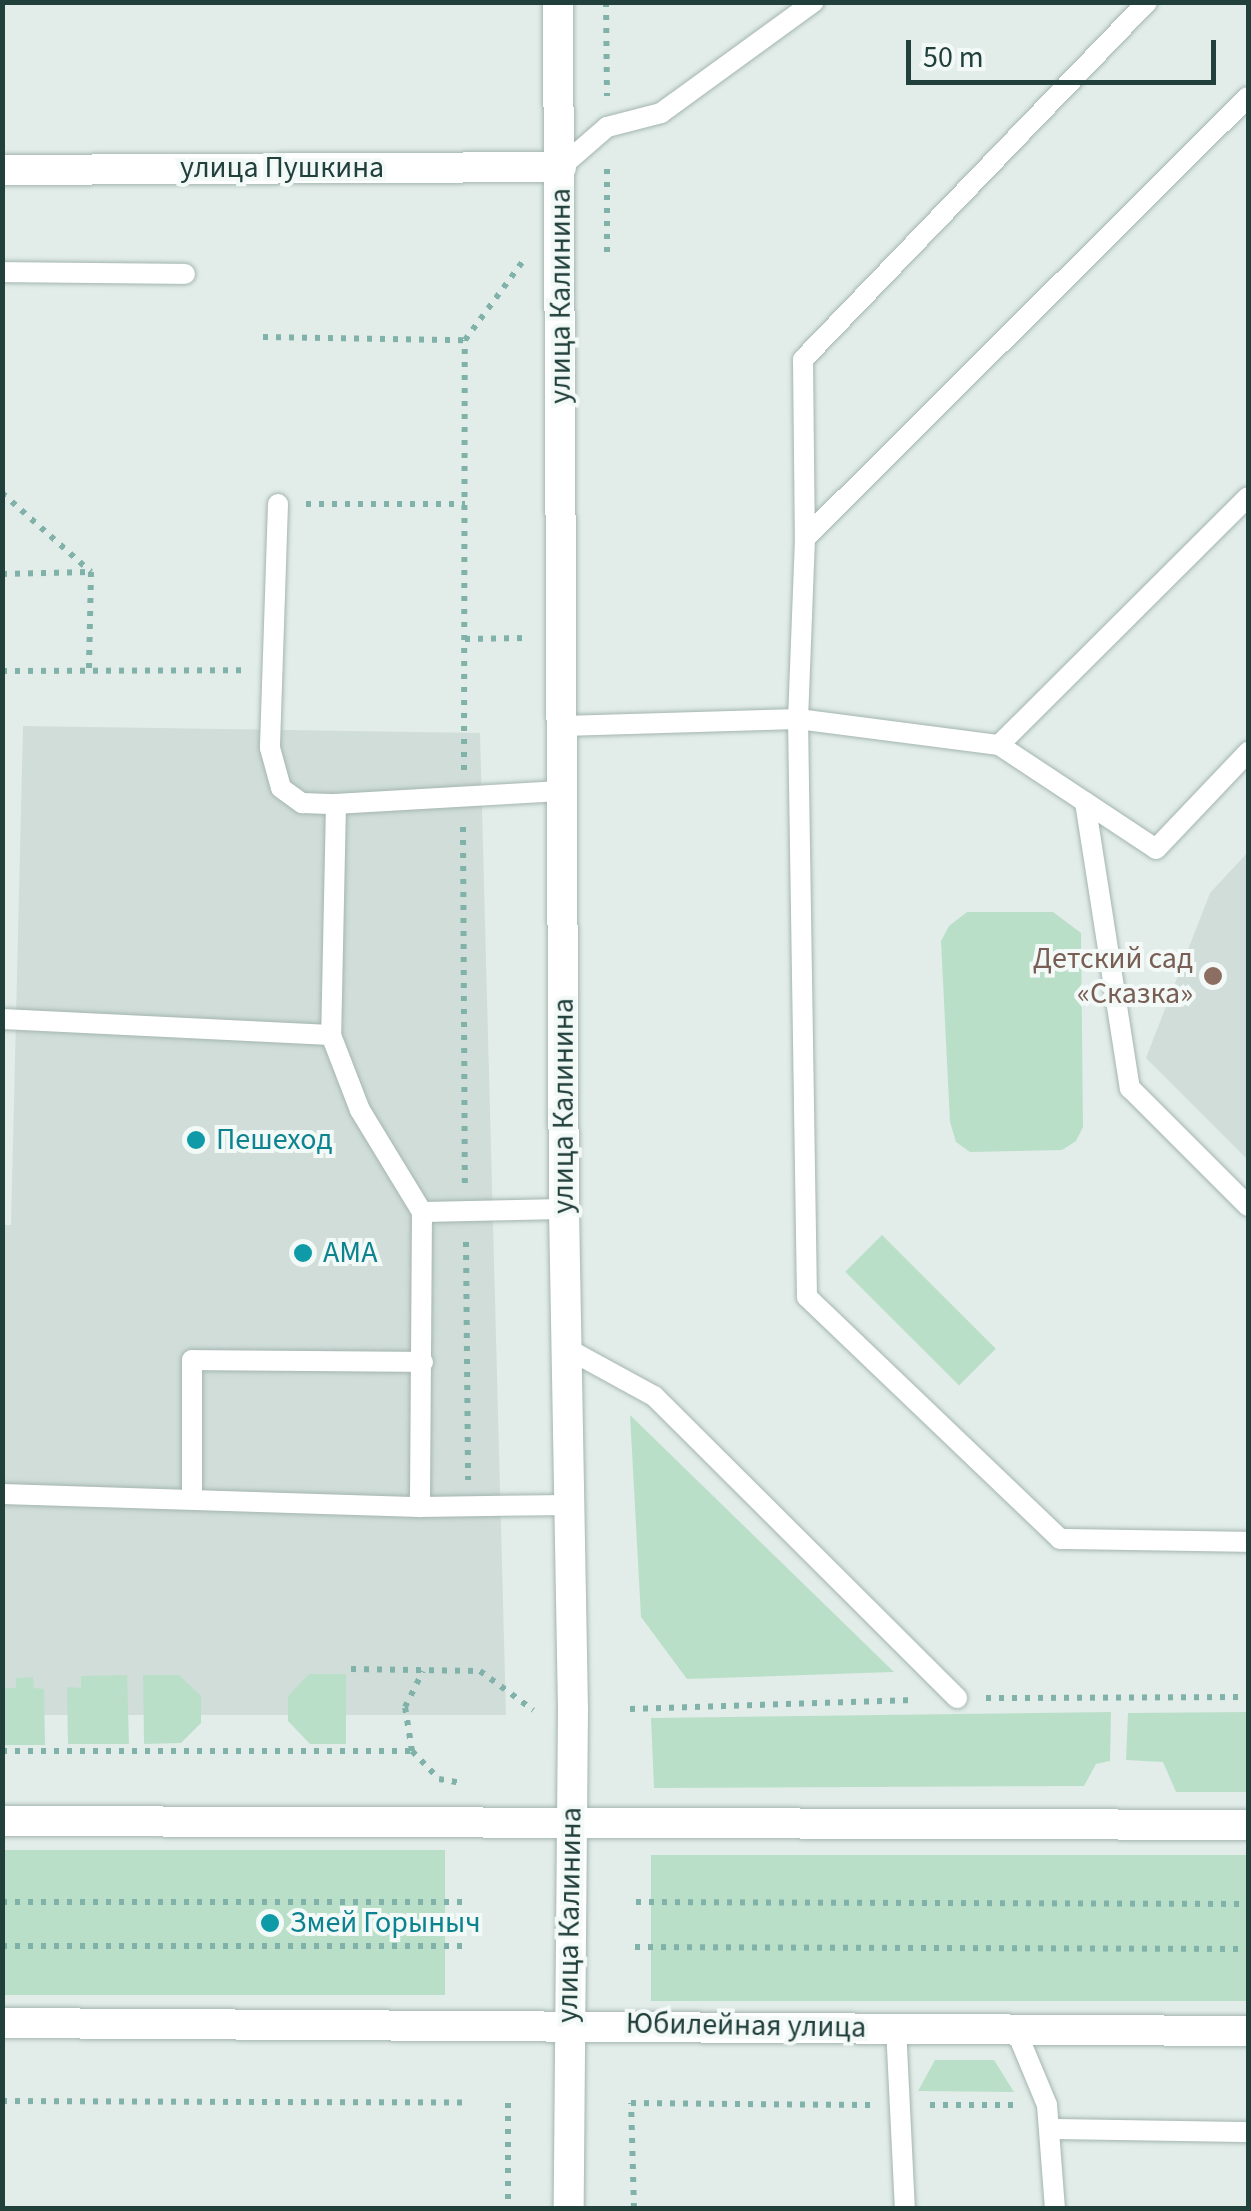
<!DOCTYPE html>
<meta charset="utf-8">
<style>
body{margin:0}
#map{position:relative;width:1251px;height:2211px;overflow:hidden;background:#e2ede9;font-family:"Source Sans 3",sans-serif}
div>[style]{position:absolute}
.built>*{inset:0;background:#d0ddd9}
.green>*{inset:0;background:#badfc9;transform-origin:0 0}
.path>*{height:6px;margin-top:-3px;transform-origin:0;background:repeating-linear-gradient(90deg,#81b2a9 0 5px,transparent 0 13px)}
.roads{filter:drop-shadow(0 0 2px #a4b5b1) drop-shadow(0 0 2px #a4b5b1)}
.service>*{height:20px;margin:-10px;padding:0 10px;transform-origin:10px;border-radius:10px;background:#fff}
.minor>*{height:30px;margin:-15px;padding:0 15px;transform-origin:15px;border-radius:15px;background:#fff}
.secondary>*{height:30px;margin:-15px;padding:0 15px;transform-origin:15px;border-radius:15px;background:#fff}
.dots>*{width:28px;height:28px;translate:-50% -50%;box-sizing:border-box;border:5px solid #f2f9f7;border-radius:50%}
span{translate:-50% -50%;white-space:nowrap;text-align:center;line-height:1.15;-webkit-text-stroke:8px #f2f9f7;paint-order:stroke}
.street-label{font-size:30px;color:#213f3b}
.education-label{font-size:30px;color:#785e54}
.right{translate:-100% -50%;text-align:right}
.culture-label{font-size:30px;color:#0d838f}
.left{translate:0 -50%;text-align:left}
.frame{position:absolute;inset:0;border:5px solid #213f3b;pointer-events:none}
.scale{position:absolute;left:906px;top:40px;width:310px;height:45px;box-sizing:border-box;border:5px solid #213f3b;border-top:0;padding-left:12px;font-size:30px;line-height:35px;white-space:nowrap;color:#213f3b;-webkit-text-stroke:8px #f2f9f7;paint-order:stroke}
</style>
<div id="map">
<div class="built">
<i style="clip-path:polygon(23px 726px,480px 733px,506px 1715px,3px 1715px,2px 1225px,11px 1225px)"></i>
<i style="clip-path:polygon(1248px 852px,1248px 1160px,1146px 1058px,1210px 893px)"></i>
</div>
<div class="green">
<i style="clip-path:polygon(967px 912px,1053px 912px,1081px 933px,1083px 1127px,1076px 1141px,1062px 1150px,970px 1152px,956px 1142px,950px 1122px,941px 941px,949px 926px)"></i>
<i style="left:882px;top:1235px;width:161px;height:52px;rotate:45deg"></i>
<i style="clip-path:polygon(630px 1415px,894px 1672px,687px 1679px,641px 1617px)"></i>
<i style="clip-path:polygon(309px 1674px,346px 1674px,346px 1744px,310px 1744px,288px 1721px,288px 1696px)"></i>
<i style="clip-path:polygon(127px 1675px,129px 1744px,68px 1744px,67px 1687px,81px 1688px,81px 1676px)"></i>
<i style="clip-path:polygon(143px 1675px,179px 1675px,201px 1696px,201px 1723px,181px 1743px,144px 1744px)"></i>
<i style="clip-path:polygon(33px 1677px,34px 1688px,44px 1689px,45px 1745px,4px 1745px,3px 1688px,16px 1688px,16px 1678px)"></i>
<i style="clip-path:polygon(1111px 1712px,1110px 1761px,1096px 1764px,1084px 1786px,654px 1788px,651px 1718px)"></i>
<i style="clip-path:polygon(1248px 1712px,1248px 1792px,1176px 1792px,1163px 1762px,1126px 1760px,1128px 1713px)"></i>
<i style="left:3px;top:1850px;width:442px;height:145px"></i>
<i style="left:651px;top:1855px;width:597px;height:146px"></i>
<i style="clip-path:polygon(935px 2060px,994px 2060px,1014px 2092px,918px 2091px)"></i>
</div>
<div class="path">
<i style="left:606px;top:2px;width:94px;rotate:89.4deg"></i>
<i style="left:607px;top:169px;width:83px;rotate:90deg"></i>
<i style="left:263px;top:337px;width:202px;rotate:0.9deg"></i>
<i style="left:2px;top:493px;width:119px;rotate:41.6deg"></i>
<i style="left:91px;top:572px;width:98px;rotate:91.2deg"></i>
<i style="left:306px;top:504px;width:159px"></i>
<i style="left:2px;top:574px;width:87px;rotate:-1.3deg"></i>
<i style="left:465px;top:639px;width:64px;rotate:-0.9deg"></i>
<i style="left:2px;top:671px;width:241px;rotate:-0.2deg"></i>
<i style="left:464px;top:770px;width:430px;rotate:-89.9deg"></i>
<i style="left:465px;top:340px;width:98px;rotate:-53.7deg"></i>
<i style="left:463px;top:827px;width:358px;rotate:89.7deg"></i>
<i style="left:466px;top:1242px;width:238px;rotate:89.5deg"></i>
<i style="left:351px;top:1669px;width:129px;rotate:0.9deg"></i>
<i style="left:480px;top:1671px;width:66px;rotate:36.3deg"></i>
<i style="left:986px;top:1698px;width:262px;rotate:-0.2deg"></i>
<i style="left:630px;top:1709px;width:284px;rotate:-1.8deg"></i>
<i style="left:2px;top:1751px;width:410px"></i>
<i style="left:412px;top:1751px;width:39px;rotate:46deg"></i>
<i style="left:439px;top:1779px;width:23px;rotate:10deg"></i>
<i style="left:412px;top:1751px;width:45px;rotate:-99deg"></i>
<i style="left:405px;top:1707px;width:40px;rotate:-63.4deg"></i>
<i style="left:2px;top:1902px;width:462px"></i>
<i style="left:636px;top:1902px;width:612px;rotate:0.19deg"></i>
<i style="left:2px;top:1946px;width:463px"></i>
<i style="left:635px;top:1947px;width:613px;rotate:0.19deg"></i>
<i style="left:2px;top:2101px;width:465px;rotate:0.2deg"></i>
<i style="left:508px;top:2103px;width:105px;rotate:90deg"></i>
<i style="left:930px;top:2105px;width:87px"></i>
<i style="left:634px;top:2208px;width:105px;rotate:-91.6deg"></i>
<i style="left:631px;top:2103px;width:241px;rotate:0.5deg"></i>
</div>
<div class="roads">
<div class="service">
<i style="left:1147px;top:2px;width:496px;rotate:133.9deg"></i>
<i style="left:803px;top:360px;width:178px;rotate:89.4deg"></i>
<i style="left:805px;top:538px;width:181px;rotate:92.2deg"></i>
<i style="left:798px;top:719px;width:578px;rotate:89.11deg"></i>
<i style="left:807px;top:1297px;width:350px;rotate:43.7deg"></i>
<i style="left:1060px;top:1539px;width:188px;rotate:0.9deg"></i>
<i style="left:561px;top:167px;width:61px;rotate:-41deg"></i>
<i style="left:607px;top:127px;width:56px;rotate:-14.5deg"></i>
<i style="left:661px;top:113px;width:189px;rotate:-36deg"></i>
<i style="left:2px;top:272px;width:183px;rotate:0.6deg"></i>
<i style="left:278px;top:504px;width:244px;rotate:91.9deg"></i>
<i style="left:270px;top:748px;width:41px;rotate:74.6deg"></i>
<i style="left:281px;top:788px;width:26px;rotate:36deg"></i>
<i style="left:302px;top:803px;width:34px;rotate:2deg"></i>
<i style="left:336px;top:804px;width:231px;rotate:91.2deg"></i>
<i style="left:331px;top:1035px;width:80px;rotate:68.9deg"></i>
<i style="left:360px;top:1110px;width:119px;rotate:58.7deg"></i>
<i style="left:422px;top:1212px;width:295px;rotate:90.4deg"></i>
<i style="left:805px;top:538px;width:625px;rotate:-44.87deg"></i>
<i style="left:563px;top:726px;width:235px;rotate:-1.7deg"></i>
<i style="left:798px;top:719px;width:203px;rotate:7.4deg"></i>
<i style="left:999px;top:745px;width:188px;rotate:33.5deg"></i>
<i style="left:1156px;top:849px;width:134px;rotate:-46.5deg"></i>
<i style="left:999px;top:745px;width:351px;rotate:-44.9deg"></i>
<i style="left:1085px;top:802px;width:290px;rotate:81.1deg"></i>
<i style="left:1130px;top:1088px;width:167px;rotate:45deg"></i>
<i style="left:336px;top:804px;width:228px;rotate:-3.3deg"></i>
<i style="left:2px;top:1019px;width:329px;rotate:2.8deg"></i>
<i style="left:422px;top:1212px;width:142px;rotate:-1.2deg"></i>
<i style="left:568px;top:1349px;width:98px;rotate:28.7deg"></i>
<i style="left:654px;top:1396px;width:428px;rotate:44.9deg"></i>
<i style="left:2px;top:1494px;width:418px;rotate:1.8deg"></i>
<i style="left:420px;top:1507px;width:150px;rotate:-0.8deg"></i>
<i style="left:192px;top:1498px;width:138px;rotate:-90deg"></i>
<i style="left:192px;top:1360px;width:231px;rotate:0.5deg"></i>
<i style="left:896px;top:2027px;width:181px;rotate:87.2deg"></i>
<i style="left:1015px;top:2028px;width:83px;rotate:67.4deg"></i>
<i style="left:1047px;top:2105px;width:103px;rotate:85.6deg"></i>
<i style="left:1050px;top:2129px;width:198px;rotate:0.9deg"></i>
</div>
<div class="minor">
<i style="left:2px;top:170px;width:559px;rotate:-0.31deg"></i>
</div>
<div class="secondary">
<i style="left:558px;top:2px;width:1207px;rotate:89.72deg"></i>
<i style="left:564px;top:1209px;width:500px;rotate:88.97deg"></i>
<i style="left:573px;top:1709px;width:499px;rotate:90.5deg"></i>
<i style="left:2px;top:1821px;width:1246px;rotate:0.18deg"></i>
<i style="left:2px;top:2023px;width:1246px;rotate:0.37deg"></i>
</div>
</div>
<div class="dots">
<i style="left:1213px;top:976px;background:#8d6e63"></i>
<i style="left:196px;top:1140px;background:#0f9aa8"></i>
<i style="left:303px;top:1253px;background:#0f9aa8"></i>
<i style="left:270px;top:1923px;background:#0f9aa8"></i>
</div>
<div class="street-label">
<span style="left:282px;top:168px">улица Пушкина</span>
<span style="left:561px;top:296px;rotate:-90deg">улица Калинина</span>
<span style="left:564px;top:1106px;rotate:-90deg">улица Калинина</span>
<span style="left:570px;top:1915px;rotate:-89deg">улица Калинина</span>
<span style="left:746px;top:2026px;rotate:1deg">Юбилейная улица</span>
</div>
<div class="education-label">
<span class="right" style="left:1193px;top:976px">Детский сад<br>«Сказка»</span>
</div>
<div class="culture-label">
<span class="left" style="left:216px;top:1140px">Пешеход</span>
<span class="left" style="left:323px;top:1253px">АМА</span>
<span class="left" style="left:290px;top:1923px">Змей Горыныч</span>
</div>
<div class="frame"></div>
<div class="scale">50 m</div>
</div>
